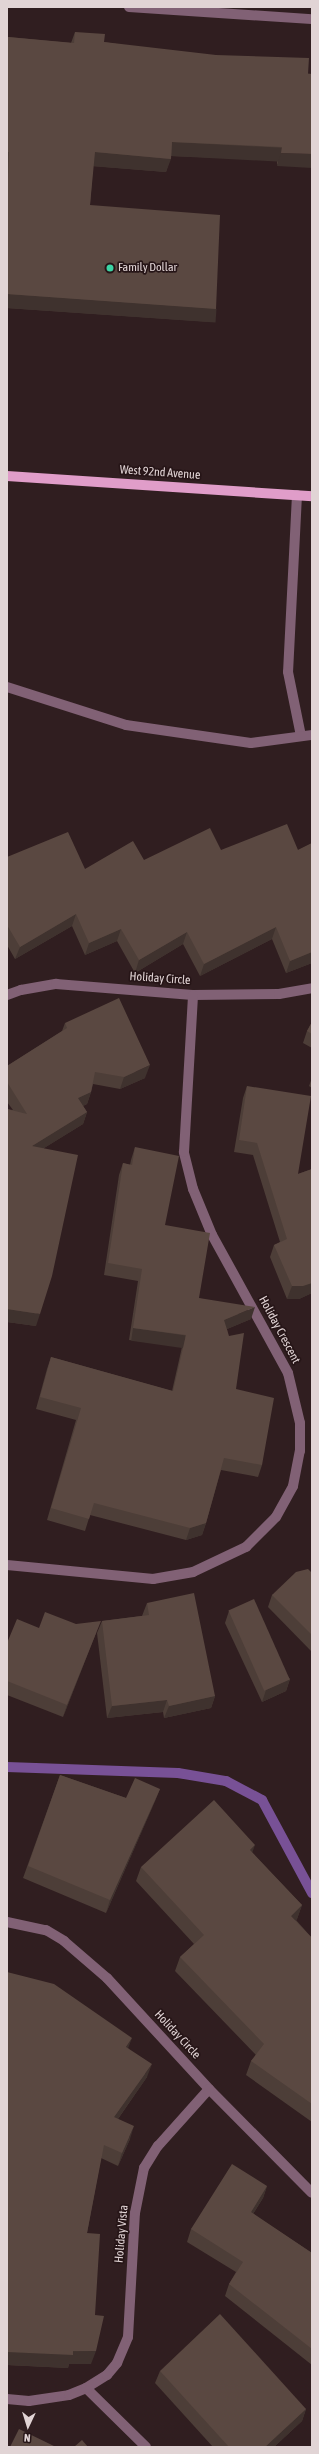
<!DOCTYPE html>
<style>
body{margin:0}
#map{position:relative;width:319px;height:2454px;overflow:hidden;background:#301e20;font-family:"Asap Condensed",sans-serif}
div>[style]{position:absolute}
.stream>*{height:10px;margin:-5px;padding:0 5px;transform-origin:5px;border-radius:5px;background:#785196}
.minor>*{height:10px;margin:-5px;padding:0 5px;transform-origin:5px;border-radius:5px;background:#816175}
.major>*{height:10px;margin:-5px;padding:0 5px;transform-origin:5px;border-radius:5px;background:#e09dc9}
.wall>*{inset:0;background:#4d3e38}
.shaded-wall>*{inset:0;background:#3f322e;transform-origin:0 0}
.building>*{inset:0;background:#5a4841;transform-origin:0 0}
.dots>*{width:11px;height:11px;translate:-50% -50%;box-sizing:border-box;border:2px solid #261517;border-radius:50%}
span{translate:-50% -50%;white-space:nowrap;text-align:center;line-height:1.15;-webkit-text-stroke:3.5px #261517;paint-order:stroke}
.poi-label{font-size:12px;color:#e1d4d5}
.left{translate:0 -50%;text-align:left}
.street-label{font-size:12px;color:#e1d4d5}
.frame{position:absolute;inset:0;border:8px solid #e1d4d5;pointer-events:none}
.north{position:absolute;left:8px;top:2406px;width:40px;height:40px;-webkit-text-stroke:3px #261517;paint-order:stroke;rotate:184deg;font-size:11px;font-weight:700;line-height:16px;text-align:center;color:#e1d4d5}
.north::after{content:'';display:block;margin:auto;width:14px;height:18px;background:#e1d4d5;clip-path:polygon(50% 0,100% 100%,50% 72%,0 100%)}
</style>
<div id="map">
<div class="stream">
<i style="left:7px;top:1767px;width:171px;rotate:2deg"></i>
<i style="left:178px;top:1773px;width:49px;rotate:9.5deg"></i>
<i style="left:226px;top:1781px;width:41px;rotate:27.8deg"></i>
<i style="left:262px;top:1800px;width:106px;rotate:61.7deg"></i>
</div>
<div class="minor">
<i style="left:129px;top:7px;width:183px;rotate:3.8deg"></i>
<i style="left:297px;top:495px;width:177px;rotate:92.9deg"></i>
<i style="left:288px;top:672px;width:65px;rotate:78.5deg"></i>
<i style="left:7px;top:687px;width:125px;rotate:17.7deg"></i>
<i style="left:126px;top:725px;width:126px;rotate:8.2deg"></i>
<i style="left:251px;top:743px;width:62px;rotate:-7.5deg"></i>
<i style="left:7px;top:995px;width:15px;rotate:-20deg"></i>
<i style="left:21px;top:990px;width:36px;rotate:-10deg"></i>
<i style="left:56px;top:984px;width:137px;rotate:4.6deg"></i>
<i style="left:193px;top:995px;width:86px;rotate:-0.7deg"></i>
<i style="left:279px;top:994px;width:34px;rotate:-10deg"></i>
<i style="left:7px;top:1565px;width:147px;rotate:5.5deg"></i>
<i style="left:153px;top:1579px;width:41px;rotate:-9.9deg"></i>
<i style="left:193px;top:1572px;width:59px;rotate:-25.3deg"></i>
<i style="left:246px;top:1547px;width:42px;rotate:-45deg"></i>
<i style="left:276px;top:1517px;width:35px;rotate:-61deg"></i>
<i style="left:293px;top:1486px;width:36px;rotate:-79deg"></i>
<i style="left:300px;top:1451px;width:28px;rotate:-90deg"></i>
<i style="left:300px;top:1423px;width:51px;rotate:-103.5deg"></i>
<i style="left:288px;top:1373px;width:158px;rotate:-118.8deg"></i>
<i style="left:212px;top:1235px;width:50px;rotate:-112.4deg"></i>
<i style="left:193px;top:1189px;width:38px;rotate:-104deg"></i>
<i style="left:184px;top:1152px;width:157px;rotate:-86.7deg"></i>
<i style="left:7px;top:1922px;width:40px;rotate:12deg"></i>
<i style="left:46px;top:1930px;width:21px;rotate:31deg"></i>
<i style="left:64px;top:1941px;width:57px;rotate:40.7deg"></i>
<i style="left:107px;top:1978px;width:151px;rotate:47.4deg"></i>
<i style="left:209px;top:2089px;width:146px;rotate:45.3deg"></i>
<i style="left:86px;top:2388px;width:84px;rotate:44.5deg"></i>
<i style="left:7px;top:2399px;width:22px;rotate:5deg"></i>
<i style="left:29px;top:2401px;width:40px;rotate:-8.5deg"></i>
<i style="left:69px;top:2395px;width:18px;rotate:-22deg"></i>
<i style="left:86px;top:2388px;width:25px;rotate:-32deg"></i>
<i style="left:107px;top:2375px;width:16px;rotate:-50deg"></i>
<i style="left:117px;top:2363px;width:28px;rotate:-67deg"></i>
<i style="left:128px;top:2337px;width:124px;rotate:-86.8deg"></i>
<i style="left:135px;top:2213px;width:46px;rotate:-78.7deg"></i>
<i style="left:144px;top:2168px;width:26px;rotate:-58deg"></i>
<i style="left:158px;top:2146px;width:76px;rotate:-48.2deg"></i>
</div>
<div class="major">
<i style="left:7px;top:476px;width:306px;rotate:3.8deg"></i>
</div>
<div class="wall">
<i style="clip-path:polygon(75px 32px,104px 42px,312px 74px,277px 166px,277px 160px,171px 156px,166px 172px,93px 166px,90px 205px,216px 309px,212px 322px,7px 308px,7px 38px,8px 37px,71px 43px)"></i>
<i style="clip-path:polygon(312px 843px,312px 963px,286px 973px,272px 939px,200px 976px,183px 944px,135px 973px,117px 941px,85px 955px,72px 926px,15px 959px,7px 945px,7px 857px,85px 869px,144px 860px,221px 850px,298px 850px)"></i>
<i style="clip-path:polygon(312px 1022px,312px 1048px,303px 1043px,307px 1031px)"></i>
<i style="clip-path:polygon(65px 1023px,145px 1078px,120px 1089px,93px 1084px,91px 1092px,87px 1104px,83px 1106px,87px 1112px,83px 1124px,44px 1148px,36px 1326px,7px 1322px,7px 1109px,13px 1110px,7px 1102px,7px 1066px,62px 1031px)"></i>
<i style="clip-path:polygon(312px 1078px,312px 1088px,309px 1086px)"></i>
<i style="clip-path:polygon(247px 1086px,298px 1174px,312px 1169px,312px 1293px,299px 1299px,287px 1299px,270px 1257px,274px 1245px,280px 1242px,253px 1155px,234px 1152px,243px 1098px)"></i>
<i style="clip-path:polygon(135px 1147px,165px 1225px,199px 1298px,251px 1319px,227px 1329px,236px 1389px,262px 1465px,258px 1477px,221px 1470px,206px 1523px,202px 1535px,186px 1540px,90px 1515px,85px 1531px,47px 1520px,76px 1420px,36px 1409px,47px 1369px,51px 1357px,172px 1391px,182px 1347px,129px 1340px,138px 1281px,104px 1275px,119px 1175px,123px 1163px,130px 1165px,131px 1160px)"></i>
<i style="clip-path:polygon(312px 1573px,312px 1652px,268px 1607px,272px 1595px)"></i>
<i style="clip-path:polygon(147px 1603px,215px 1696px,211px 1708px,164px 1718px,163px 1712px,107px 1718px,97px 1633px,102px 1621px,142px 1616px)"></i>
<i style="clip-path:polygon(229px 1611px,290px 1679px,286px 1691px,262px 1702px,225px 1623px)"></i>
<i style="clip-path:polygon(39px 1628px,96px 1633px,63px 1717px,7px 1695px,7px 1643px)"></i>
<i style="clip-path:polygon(60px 1775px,126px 1798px,160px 1789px,155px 1801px,106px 1913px,23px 1878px)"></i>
<i style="clip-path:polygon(252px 1853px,302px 1905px,297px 1919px,296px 1920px,312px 1938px,312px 2122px,246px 2075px,251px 2061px,256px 2055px,175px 1971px,180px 1957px,194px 1944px,136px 1881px,141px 1867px)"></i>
<i style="clip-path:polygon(7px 1972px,128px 2048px,147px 2077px,118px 2119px,130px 2139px,118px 2166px,101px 2158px,87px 2233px,91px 2364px,69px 2364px,68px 2368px,7px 2365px)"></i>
<i style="clip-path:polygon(267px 2186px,263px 2198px,253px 2214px,312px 2253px,312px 2365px,225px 2296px,229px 2284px,236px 2272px,187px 2242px,191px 2229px)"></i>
<i style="clip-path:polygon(160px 2371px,306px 2409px,302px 2421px,274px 2447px,213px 2447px,155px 2383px)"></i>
</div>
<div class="shaded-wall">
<i style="left:172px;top:142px;width:110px;height:14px;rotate:3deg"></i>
<i style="clip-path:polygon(95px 152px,171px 159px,166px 172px,90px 166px)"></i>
<i style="clip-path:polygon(281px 153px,312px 154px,312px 168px,277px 166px)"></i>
<i style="left:7px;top:294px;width:210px;height:14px;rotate:4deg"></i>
<i style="clip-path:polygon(76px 914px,72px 926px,15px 959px,20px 947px)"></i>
<i style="clip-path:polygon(276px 927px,272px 939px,200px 976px,204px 964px)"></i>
<i style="clip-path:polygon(121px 929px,117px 941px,85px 955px,89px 943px)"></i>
<i style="clip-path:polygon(187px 932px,183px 944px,135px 973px,139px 960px)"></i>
<i style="clip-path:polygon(312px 952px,312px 963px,286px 973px,290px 961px)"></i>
<i style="clip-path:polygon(150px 1065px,145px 1078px,120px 1089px,124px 1077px)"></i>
<i style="clip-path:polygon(91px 1092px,87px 1104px,74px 1110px,78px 1098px)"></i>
<i style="clip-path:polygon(87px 1112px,83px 1124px,28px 1158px,32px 1146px)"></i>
<i style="clip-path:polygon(312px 1283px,312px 1293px,299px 1299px,287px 1299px,292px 1286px)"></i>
<i style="clip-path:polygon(255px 1307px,251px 1319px,220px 1332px,224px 1320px)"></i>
<i style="clip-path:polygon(7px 1309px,40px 1314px,36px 1326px,7px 1322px)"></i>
<i style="left:133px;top:1328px;width:53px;height:13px;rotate:8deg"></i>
<i style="clip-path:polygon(206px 1523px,202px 1535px,186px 1540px,190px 1528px)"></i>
<i style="clip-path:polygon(101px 1621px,96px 1633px,63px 1717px,67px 1705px)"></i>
<i style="clip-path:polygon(290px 1679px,286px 1691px,262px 1702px,266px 1690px)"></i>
<i style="clip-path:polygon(215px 1696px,211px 1708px,164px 1718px,169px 1706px)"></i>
<i style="clip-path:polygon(167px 1700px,163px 1712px,107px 1718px,112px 1706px)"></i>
<i style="clip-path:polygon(160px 1789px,155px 1801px,106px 1913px,110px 1900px)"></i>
<i style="clip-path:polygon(255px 1845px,250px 1859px,250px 1850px)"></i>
<i style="clip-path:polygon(302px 1905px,297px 1919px,286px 1929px,291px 1916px)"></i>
<i style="clip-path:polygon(132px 2038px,127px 2051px,126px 2047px)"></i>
<i style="clip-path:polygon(152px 2064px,147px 2077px,110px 2130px,114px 2117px)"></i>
<i style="clip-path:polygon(134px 2126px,130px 2139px,118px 2166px,122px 2153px)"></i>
<i style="clip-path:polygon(267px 2186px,263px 2198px,246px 2225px,251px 2212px)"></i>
<i style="clip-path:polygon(96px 2351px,91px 2364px,69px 2364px,68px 2368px,7px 2365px,7px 2352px)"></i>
<i style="clip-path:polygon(306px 2409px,302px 2421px,274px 2447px,265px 2447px)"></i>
</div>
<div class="building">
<i style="clip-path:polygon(75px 32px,105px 34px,104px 42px,216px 55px,309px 58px,308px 74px,312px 74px,312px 154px,281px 153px,282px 147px,172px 142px,171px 159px,95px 152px,90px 205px,220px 215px,216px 309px,7px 294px,7px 209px,9px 152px,7px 152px,7px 44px,8px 37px,74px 43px)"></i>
<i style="clip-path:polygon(287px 824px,298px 850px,312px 843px,312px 952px,290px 961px,276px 927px,204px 964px,187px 932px,139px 960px,121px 929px,89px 943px,76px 914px,20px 947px,7px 925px,7px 857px,68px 832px,85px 869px,133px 841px,144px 860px,210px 828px,221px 850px)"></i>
<i style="clip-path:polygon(119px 998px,150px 1065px,124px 1077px,95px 1072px,91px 1092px,78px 1098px,87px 1112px,32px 1146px,78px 1155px,52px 1276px,40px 1314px,7px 1309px,7px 1109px,27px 1114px,7px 1082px,7px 1066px,67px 1028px,65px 1023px)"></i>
<i style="clip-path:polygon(312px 1022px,312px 1034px,307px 1031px)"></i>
<i style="clip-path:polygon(247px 1086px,311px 1096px,298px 1174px,312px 1169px,312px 1283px,303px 1286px,292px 1286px,274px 1245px,287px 1239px,257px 1143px,239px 1140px)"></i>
<i style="clip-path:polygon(135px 1147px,179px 1156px,165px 1225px,210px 1233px,199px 1298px,255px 1307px,224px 1320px,229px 1336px,244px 1333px,236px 1389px,274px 1398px,262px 1465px,224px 1458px,206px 1523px,190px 1528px,94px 1503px,89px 1519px,51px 1508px,81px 1408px,40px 1397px,51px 1357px,173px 1391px,186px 1335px,133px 1328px,142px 1269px,108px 1263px,123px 1163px,132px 1165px)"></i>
<i style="clip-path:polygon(308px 1569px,312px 1573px,312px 1635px,272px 1595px,296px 1572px)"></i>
<i style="clip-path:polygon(194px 1593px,215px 1696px,169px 1706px,167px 1700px,112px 1706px,102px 1621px,149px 1615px,147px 1603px)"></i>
<i style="left:254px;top:1599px;width:88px;height:28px;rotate:66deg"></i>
<i style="clip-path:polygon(45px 1612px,76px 1624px,101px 1621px,67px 1705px,7px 1681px,7px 1643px,17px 1619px,39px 1628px)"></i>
<i style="clip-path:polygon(60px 1775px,126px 1798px,135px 1778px,160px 1789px,110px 1900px,28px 1866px)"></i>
<i style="clip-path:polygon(214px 1800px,255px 1845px,250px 1850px,302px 1905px,291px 1916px,312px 1938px,312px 2104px,251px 2061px,264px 2044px,180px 1957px,204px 1935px,141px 1867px)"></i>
<i style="clip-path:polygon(7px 1972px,54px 1984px,132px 2038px,126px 2047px,152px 2064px,114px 2117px,134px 2126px,122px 2153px,104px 2145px,87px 2233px,100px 2234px,95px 2315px,104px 2316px,96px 2351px,73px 2351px,73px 2355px,7px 2352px)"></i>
<i style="clip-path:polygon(232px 2164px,267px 2186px,251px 2212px,312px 2253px,312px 2349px,229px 2284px,243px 2262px,191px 2229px)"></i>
<i style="clip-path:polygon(220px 2314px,306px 2409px,265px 2447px,229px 2447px,160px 2371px)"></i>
<i style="clip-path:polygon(19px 2429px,56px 2447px,10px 2447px)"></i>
<i style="clip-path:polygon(82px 2440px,88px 2447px,74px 2447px)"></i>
</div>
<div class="dots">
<i style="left:110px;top:268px;background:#3bd4a4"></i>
</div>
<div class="poi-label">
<span class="left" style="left:118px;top:268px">Family Dollar</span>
</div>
<div class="street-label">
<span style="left:160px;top:473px;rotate:4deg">West 92nd Avenue</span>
<span style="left:160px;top:979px;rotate:4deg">Holiday Circle</span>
<span style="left:279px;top:1330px;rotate:62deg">Holiday Crescent</span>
<span style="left:177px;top:2035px;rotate:47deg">Holiday Circle</span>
<span style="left:122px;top:2234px;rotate:-85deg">Holiday Vista</span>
</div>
<div class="frame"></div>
<div class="north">N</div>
</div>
